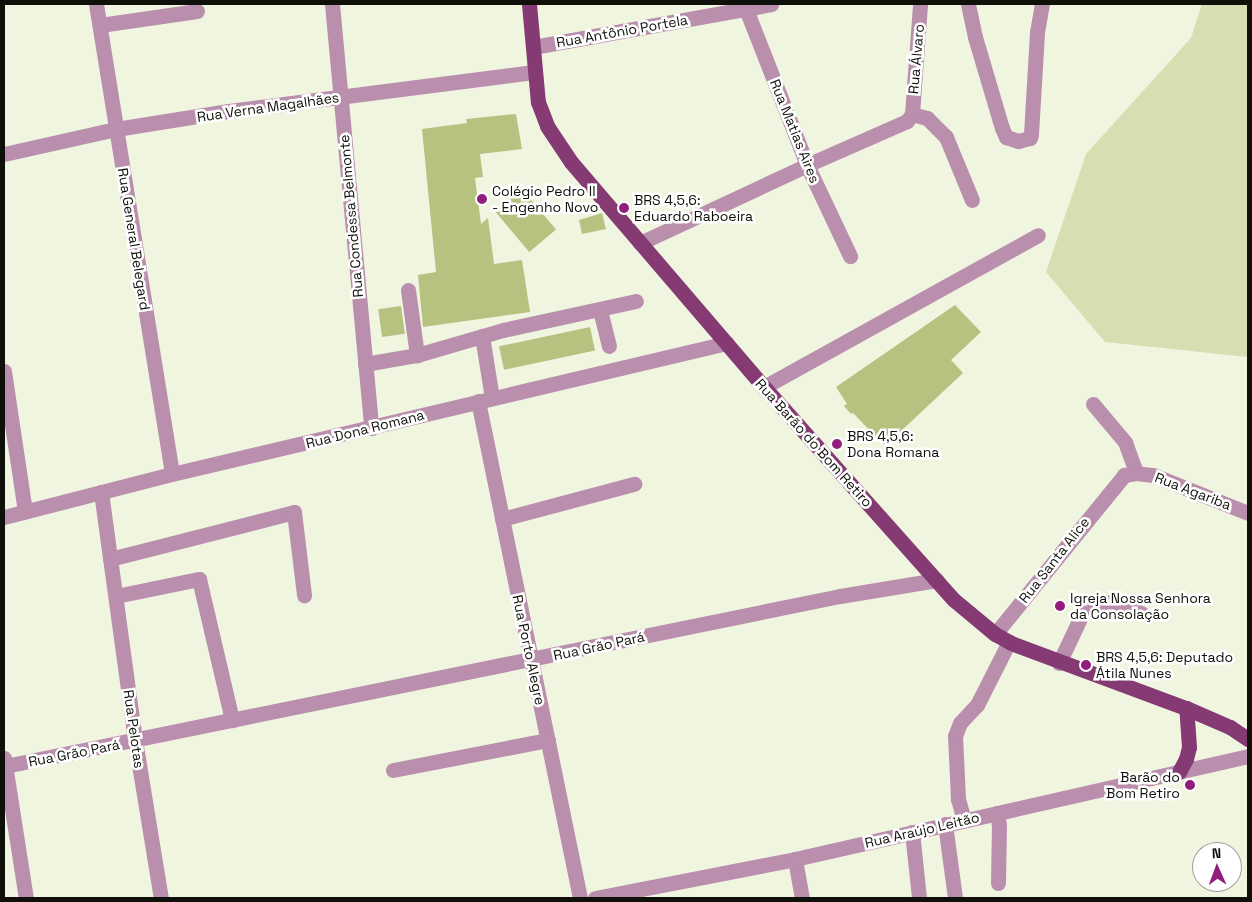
<!DOCTYPE html>
<meta charset="utf-8">
<style>
body{margin:0}
#map{position:relative;width:1252px;height:902px;overflow:hidden;background:#f0f5e0;font-family:"Space Grotesk",sans-serif}
div>[style]{position:absolute}
.green>*{inset:0;background:#d5dfb2}
.building>*{inset:0;background:#b5c280;transform-origin:0 0}
.minor>*{height:15px;margin:-7.5px;padding:0 7.5px;transform-origin:7.5px;border-radius:7.5px;background:#ba8fae}
.major>*{height:15px;margin:-7.5px;padding:0 7.5px;transform-origin:7.5px;border-radius:7.5px;background:#853a74}
.dots>*{width:14px;height:14px;translate:-50% -50%;box-sizing:border-box;border:2px solid #fff;border-radius:50%}
span{translate:-50% -50%;white-space:nowrap;text-align:center;line-height:1.15;-webkit-text-stroke:5px #fff;paint-order:stroke}
.street-label{font-size:14px;color:#0f1009}
.poi-label{font-size:14px;color:#0f1009}
.left{translate:0 -50%;text-align:left}
.right{translate:-100% -50%;text-align:right}
.frame{position:absolute;inset:0;border:5px solid #0f1009;pointer-events:none}
.north{position:absolute;left:1192px;top:842px;width:50px;height:50px;box-sizing:border-box;background:#fff;border:1px solid #9f9f9d;border-radius:50%;rotate:358deg;font-size:14px;font-weight:700;line-height:20px;text-align:center;color:#0f1009}
.north::after{content:'';display:block;margin:auto;width:18px;height:22px;background:#921d7c;clip-path:polygon(50% 0,100% 100%,50% 72%,0 100%)}
</style>
<div id="map">
<div class="green">
<i style="clip-path:polygon(1202px 4px,1248px 4px,1248px 357px,1105px 342px,1046px 272px,1086px 154px,1191px 38px)"></i>
</div>
<div class="building">
<i style="clip-path:polygon(516px 114px,522px 149px,480px 154px,483px 177px,475px 178px,481px 224px,488px 218px,494px 264px,522px 260px,530px 312px,423px 327px,418px 275px,436px 272px,422px 129px,467px 123px,466px 119px)"></i>
<i style="left:522px;top:189px;width:53px;height:35px;rotate:50deg"></i>
<i style="clip-path:polygon(602px 213px,606px 229px,582px 234px,579px 220px)"></i>
<i style="clip-path:polygon(955px 305px,981px 332px,951px 360px,963px 373px,885px 446px,853px 413px,851px 414px,844px 406px,847px 404px,836px 387px)"></i>
<i style="left:401px;top:306px;width:28px;height:23px;rotate:82deg"></i>
<i style="left:590px;top:327px;width:24px;height:93px;rotate:78deg"></i>
</div>
<div class="minor">
<i style="left:96px;top:4px;width:476px;rotate:80.8deg"></i>
<i style="left:332px;top:4px;width:426px;rotate:84.7deg"></i>
<i style="left:744px;top:4px;width:173px;rotate:68.6deg"></i>
<i style="left:807px;top:165px;width:101px;rotate:64.7deg"></i>
<i style="left:968px;top:4px;width:34px;rotate:78deg"></i>
<i style="left:975px;top:37px;width:95px;rotate:73.5deg"></i>
<i style="left:1002px;top:128px;width:10px;rotate:66deg"></i>
<i style="left:1006px;top:137px;width:13px;rotate:18deg"></i>
<i style="left:1018px;top:141px;width:12px;rotate:-14deg"></i>
<i style="left:1030px;top:138px;width:4px;rotate:-76deg"></i>
<i style="left:1031px;top:134px;width:102px;rotate:-86.6deg"></i>
<i style="left:1037px;top:32px;width:28px;rotate:-80deg"></i>
<i style="left:100px;top:25px;width:98px;rotate:-8.2deg"></i>
<i style="left:533px;top:47px;width:242px;rotate:-10.2deg"></i>
<i style="left:912px;top:114px;width:16px;rotate:15deg"></i>
<i style="left:927px;top:118px;width:27px;rotate:45deg"></i>
<i style="left:946px;top:137px;width:68px;rotate:67.6deg"></i>
<i style="left:4px;top:154px;width:115px;rotate:-12.6deg"></i>
<i style="left:116px;top:129px;width:114px;rotate:-9.1deg"></i>
<i style="left:229px;top:111px;width:307px;rotate:-7.3deg"></i>
<i style="left:640px;top:243px;width:184px;rotate:-25deg"></i>
<i style="left:807px;top:165px;width:109px;rotate:-23.7deg"></i>
<i style="left:907px;top:121px;width:9px;rotate:-54deg"></i>
<i style="left:912px;top:114px;width:110px;rotate:-85.8deg"></i>
<i style="left:408px;top:290px;width:66px;rotate:82.1deg"></i>
<i style="left:600px;top:310px;width:37px;rotate:76deg"></i>
<i style="left:482px;top:336px;width:63px;rotate:80.8deg"></i>
<i style="left:365px;top:364px;width:53px;rotate:-9.8deg"></i>
<i style="left:417px;top:355px;width:90px;rotate:-16.2deg"></i>
<i style="left:503px;top:330px;width:136px;rotate:-12.3deg"></i>
<i style="left:4px;top:371px;width:142px;rotate:81.5deg"></i>
<i style="left:764px;top:387px;width:313px;rotate:-29deg"></i>
<i style="left:478px;top:401px;width:507px;rotate:78.4deg"></i>
<i style="left:1093px;top:404px;width:50px;rotate:49.9deg"></i>
<i style="left:1125px;top:442px;width:33px;rotate:70deg"></i>
<i style="left:101px;top:492px;width:250px;rotate:82.2deg"></i>
<i style="left:135px;top:740px;width:160px;rotate:80.7deg"></i>
<i style="left:4px;top:517px;width:173px;rotate:-14.4deg"></i>
<i style="left:172px;top:474px;width:570px;rotate:-13.28deg"></i>
<i style="left:502px;top:519px;width:137px;rotate:-14.9deg"></i>
<i style="left:110px;top:559px;width:190px;rotate:-14.3deg"></i>
<i style="left:294px;top:512px;width:84px;rotate:83.1deg"></i>
<i style="left:116px;top:596px;width:85px;rotate:-11.6deg"></i>
<i style="left:199px;top:579px;width:145px;rotate:76.8deg"></i>
<i style="left:995px;top:634px;width:205px;rotate:-50.9deg"></i>
<i style="left:1124px;top:475px;width:12px;rotate:-9deg"></i>
<i style="left:1136px;top:473px;width:17px;rotate:7deg"></i>
<i style="left:1153px;top:475px;width:102px;rotate:21.8deg"></i>
<i style="left:1059px;top:663px;width:61px;rotate:-64.7deg"></i>
<i style="left:1085px;top:608px;width:11px;rotate:-41deg"></i>
<i style="left:1093px;top:601px;width:22px;rotate:5deg"></i>
<i style="left:1115px;top:603px;width:28px;rotate:21deg"></i>
<i style="left:4px;top:758px;width:142px;rotate:81.1deg"></i>
<i style="left:5px;top:766px;width:852px;rotate:-11.51deg"></i>
<i style="left:840px;top:596px;width:98px;rotate:-9.4deg"></i>
<i style="left:393px;top:770px;width:158px;rotate:-11deg"></i>
<i style="left:997px;top:813px;width:12px;rotate:81deg"></i>
<i style="left:999px;top:825px;width:58px;rotate:91deg"></i>
<i style="left:964px;top:820px;width:22px;rotate:-106deg"></i>
<i style="left:958px;top:799px;width:63px;rotate:-92.7deg"></i>
<i style="left:955px;top:736px;width:14px;rotate:-69deg"></i>
<i style="left:960px;top:723px;width:25px;rotate:-47deg"></i>
<i style="left:977px;top:705px;width:71px;rotate:-63.1deg"></i>
<i style="left:945px;top:824px;width:75px;rotate:82.3deg"></i>
<i style="left:912px;top:832px;width:66px;rotate:83.9deg"></i>
<i style="left:795px;top:859px;width:40px;rotate:80deg"></i>
<i style="left:595px;top:898px;width:204px;rotate:-11deg"></i>
<i style="left:795px;top:859px;width:465px;rotate:-12.8deg"></i>
</div>
<div class="major">
<i style="left:529px;top:4px;width:98px;rotate:84.8deg"></i>
<i style="left:538px;top:102px;width:26px;rotate:69deg"></i>
<i style="left:547px;top:126px;width:43px;rotate:56.3deg"></i>
<i style="left:571px;top:162px;width:296px;rotate:49.4deg"></i>
<i style="left:764px;top:387px;width:285px;rotate:48.3deg"></i>
<i style="left:954px;top:600px;width:53px;rotate:39.7deg"></i>
<i style="left:995px;top:634px;width:18px;rotate:29deg"></i>
<i style="left:1011px;top:643px;width:187px;rotate:20.4deg"></i>
<i style="left:1186px;top:708px;width:48px;rotate:23.4deg"></i>
<i style="left:1230px;top:727px;width:22px;rotate:34deg"></i>
<i style="left:1179px;top:772px;width:15px;rotate:-62deg"></i>
<i style="left:1186px;top:759px;width:12px;rotate:-76deg"></i>
<i style="left:1189px;top:747px;width:39px;rotate:-94deg"></i>
</div>
<div class="dots">
<i style="left:482px;top:199px;background:#921d7c"></i>
<i style="left:624px;top:208px;background:#921d7c"></i>
<i style="left:837px;top:444px;background:#921d7c"></i>
<i style="left:1060px;top:606px;background:#921d7c"></i>
<i style="left:1086px;top:665px;background:#921d7c"></i>
<i style="left:1190px;top:785px;background:#921d7c"></i>
</div>
<div class="street-label">
<span style="left:622px;top:31px;rotate:-10deg">Rua Antônio Portela</span>
<span style="left:916px;top:59px;rotate:-85deg">Rua Álvaro</span>
<span style="left:268px;top:107px;rotate:-8deg">Rua Verna Magalhães</span>
<span style="left:795px;top:131px;rotate:68deg">Rua Matias Aires</span>
<span style="left:351px;top:216px;rotate:-95deg">Rua Condessa Belmonte</span>
<span style="left:134px;top:239px;rotate:81deg">Rua General Belegard</span>
<span style="left:365px;top:429px;rotate:-14deg">Rua Dona Romana</span>
<span style="left:814px;top:443px;rotate:48deg">Rua Barão do Bom Retiro</span>
<span style="left:1193px;top:491px;rotate:21deg">Rua Agariba</span>
<span style="left:1054px;top:560px;rotate:-52deg">Rua Santa Alice</span>
<span style="left:599px;top:646px;rotate:-12deg">Rua Grão Pará</span>
<span style="left:529px;top:650px;rotate:78deg">Rua Porto Alegre</span>
<span style="left:134px;top:729px;rotate:82deg">Rua Pelotas</span>
<span style="left:74px;top:753px;rotate:-11deg">Rua Grão Pará</span>
<span style="left:922px;top:830px;rotate:-13deg">Rua Araújo Leitão</span>
</div>
<div class="poi-label">
<span class="left" style="left:492px;top:199px">Colégio Pedro II<br>- Engenho Novo</span>
<span class="left" style="left:634px;top:208px">BRS 4,5,6:<br>Eduardo Raboeira</span>
<span class="left" style="left:847px;top:444px">BRS 4,5,6:<br>Dona Romana</span>
<span class="left" style="left:1070px;top:606px">Igreja Nossa Senhora<br>da Consolação</span>
<span class="left" style="left:1096px;top:665px">BRS 4,5,6: Deputado<br>Átila Nunes</span>
<span class="right" style="left:1180px;top:785px">Barão do<br>Bom Retiro</span>
</div>
<div class="frame"></div>
<div class="north">N</div>
</div>
